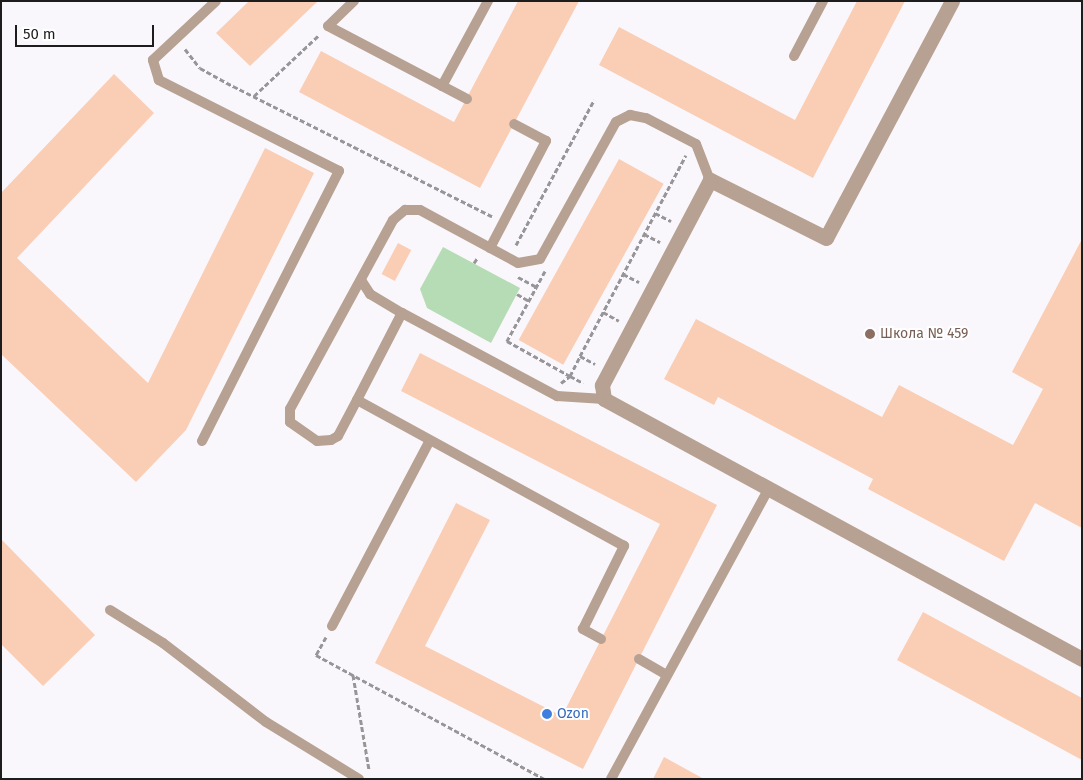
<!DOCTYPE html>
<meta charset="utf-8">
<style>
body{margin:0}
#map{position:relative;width:1083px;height:780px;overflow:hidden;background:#faf7fc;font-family:"Fira Sans",sans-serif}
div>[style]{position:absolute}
.green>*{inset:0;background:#b6dcb5}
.building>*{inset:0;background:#facdb5;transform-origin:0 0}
.path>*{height:3px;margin-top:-1.5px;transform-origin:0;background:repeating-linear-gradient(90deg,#989599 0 5px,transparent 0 7.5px)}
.lane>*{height:10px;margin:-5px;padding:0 5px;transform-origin:5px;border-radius:5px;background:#b7a192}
.street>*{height:15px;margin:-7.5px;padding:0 7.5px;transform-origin:7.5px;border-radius:7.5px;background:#b7a192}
.dots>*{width:14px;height:14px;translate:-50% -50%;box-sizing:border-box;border:2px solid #fff;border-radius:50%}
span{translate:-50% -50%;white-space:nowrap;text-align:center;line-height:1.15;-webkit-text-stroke:4px #fff;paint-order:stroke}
.education-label{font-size:14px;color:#785e54}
.left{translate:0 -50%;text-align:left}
.shop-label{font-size:14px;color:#366cbe}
.frame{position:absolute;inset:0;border:2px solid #1e1d1e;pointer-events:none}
.scale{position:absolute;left:15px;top:25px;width:139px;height:22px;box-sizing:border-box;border:2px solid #1e1d1e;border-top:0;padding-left:6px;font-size:15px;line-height:18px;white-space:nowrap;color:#1e1d1e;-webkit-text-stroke:4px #fff;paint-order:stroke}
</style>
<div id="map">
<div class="green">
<i style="clip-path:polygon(443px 247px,520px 288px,491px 343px,427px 308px,420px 289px)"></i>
</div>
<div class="building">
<i style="clip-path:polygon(249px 1px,318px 1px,250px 66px,216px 33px)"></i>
<i style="clip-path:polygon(518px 1px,579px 1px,480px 188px,299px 92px,321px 51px,454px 122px)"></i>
<i style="clip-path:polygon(857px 1px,905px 1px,813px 178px,599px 65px,619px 27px,795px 120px)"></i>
<i style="clip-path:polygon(114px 74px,154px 113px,17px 258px,148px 383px,265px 148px,314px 173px,186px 430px,136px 482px,1px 354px,1px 193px)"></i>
<i style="left:619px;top:159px;width:51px;height:207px;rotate:29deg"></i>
<i style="clip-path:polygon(1082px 239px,1082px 528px,1035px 503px,1004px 561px,868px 489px,873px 479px,718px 397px,714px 405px,664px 379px,696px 319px,882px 417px,899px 385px,1013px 445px,1043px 389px,1012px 372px)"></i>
<i style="left:398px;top:243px;width:15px;height:35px;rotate:28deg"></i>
<i style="clip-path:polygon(420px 353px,717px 505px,583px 769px,375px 663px,456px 503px,490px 520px,425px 646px,562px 716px,660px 524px,401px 391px)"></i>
<i style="clip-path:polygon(1px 539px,95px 635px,43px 686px,1px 644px)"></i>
<i style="clip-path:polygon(923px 612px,1082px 698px,1082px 760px,897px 660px)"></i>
<i style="clip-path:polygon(664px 757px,704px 779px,653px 779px)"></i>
</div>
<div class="path">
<i style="left:185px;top:49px;width:24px;rotate:52deg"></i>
<i style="left:200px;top:68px;width:38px;rotate:29deg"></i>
<i style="left:233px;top:86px;width:290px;rotate:26.7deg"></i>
<i style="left:254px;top:96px;width:89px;rotate:-43.2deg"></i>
<i style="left:655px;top:213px;width:18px;rotate:27deg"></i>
<i style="left:644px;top:234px;width:18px;rotate:27deg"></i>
<i style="left:516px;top:245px;width:165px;rotate:-61.7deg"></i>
<i style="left:474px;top:263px;width:7px;rotate:-56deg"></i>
<i style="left:545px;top:271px;width:80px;rotate:118.5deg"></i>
<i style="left:507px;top:341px;width:72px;rotate:29.1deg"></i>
<i style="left:570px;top:376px;width:22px;rotate:-63deg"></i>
<i style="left:580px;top:356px;width:17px;rotate:28deg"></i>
<i style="left:623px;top:274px;width:18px;rotate:27deg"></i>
<i style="left:518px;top:277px;width:21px;rotate:28deg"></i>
<i style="left:517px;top:294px;width:14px;rotate:30deg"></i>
<i style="left:603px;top:312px;width:18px;rotate:29deg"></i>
<i style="left:580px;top:356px;width:227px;rotate:-62.2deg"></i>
<i style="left:561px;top:383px;width:11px;rotate:-38deg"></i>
<i style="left:570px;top:376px;width:15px;rotate:28deg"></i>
<i style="left:326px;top:637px;width:21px;rotate:119deg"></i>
<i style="left:316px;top:655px;width:260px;rotate:28.5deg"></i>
<i style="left:353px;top:675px;width:96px;rotate:80.4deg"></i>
</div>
<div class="lane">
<i style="left:354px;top:1px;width:36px;rotate:136deg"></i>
<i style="left:328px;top:26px;width:157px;rotate:27.7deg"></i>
<i style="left:794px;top:56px;width:62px;rotate:-62.2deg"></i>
<i style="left:442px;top:86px;width:97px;rotate:-61.6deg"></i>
<i style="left:490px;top:248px;width:121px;rotate:-62.4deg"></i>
<i style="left:546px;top:141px;width:36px;rotate:-152deg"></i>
<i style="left:361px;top:280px;width:17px;rotate:57deg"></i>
<i style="left:370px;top:294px;width:37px;rotate:31deg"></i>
<i style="left:357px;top:400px;width:41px;rotate:117.8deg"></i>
<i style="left:338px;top:436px;width:8px;rotate:150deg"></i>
<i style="left:331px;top:440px;width:14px;rotate:176deg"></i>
<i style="left:317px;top:441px;width:33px;rotate:-145deg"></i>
<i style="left:290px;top:422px;width:13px;rotate:-90deg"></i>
<i style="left:290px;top:409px;width:215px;rotate:-61.4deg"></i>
<i style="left:393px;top:220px;width:16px;rotate:-40deg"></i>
<i style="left:405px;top:210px;width:15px"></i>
<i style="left:420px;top:210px;width:111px;rotate:28.4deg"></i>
<i style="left:518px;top:263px;width:22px;rotate:-10deg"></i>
<i style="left:540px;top:259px;width:157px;rotate:-61deg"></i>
<i style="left:616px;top:122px;width:16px;rotate:-27deg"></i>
<i style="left:630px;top:115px;width:16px;rotate:11deg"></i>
<i style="left:646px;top:118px;width:56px;rotate:27.5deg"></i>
<i style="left:696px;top:144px;width:39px;rotate:69deg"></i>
<i style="left:202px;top:441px;width:303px;rotate:-63.1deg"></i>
<i style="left:339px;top:171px;width:202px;rotate:-153.2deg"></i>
<i style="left:159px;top:80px;width:21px;rotate:-107deg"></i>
<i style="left:153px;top:60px;width:86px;rotate:-43.1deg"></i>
<i style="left:110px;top:610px;width:62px;rotate:31.9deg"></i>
<i style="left:163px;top:643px;width:130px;rotate:37.5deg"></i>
<i style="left:266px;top:722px;width:109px;rotate:31.5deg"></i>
<i style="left:332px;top:626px;width:208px;rotate:-62.2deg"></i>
<i style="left:601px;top:639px;width:21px;rotate:-151deg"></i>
<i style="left:583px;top:629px;width:93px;rotate:-63.7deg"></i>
<i style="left:624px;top:546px;width:304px;rotate:-151.3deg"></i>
<i style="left:357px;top:400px;width:98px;rotate:-62.7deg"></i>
<i style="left:402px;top:313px;width:176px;rotate:28.2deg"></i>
<i style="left:557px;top:396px;width:47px;rotate:3.7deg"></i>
<i style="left:639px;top:659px;width:32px;rotate:30deg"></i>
<i style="left:611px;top:779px;width:331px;rotate:-61.5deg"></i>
</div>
<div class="street">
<i style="left:952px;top:1px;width:268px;rotate:118deg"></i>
<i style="left:826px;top:238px;width:130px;rotate:-153.4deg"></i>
<i style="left:710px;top:180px;width:232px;rotate:117.8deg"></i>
<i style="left:602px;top:385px;width:14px;rotate:82deg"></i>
<i style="left:604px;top:399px;width:544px;rotate:28.54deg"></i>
</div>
<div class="dots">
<i style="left:870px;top:334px;background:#8d6e63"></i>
<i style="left:547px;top:714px;background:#3f7fe0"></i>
</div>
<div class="education-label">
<span class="left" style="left:880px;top:334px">Школа № 459</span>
</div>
<div class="shop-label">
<span class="left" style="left:557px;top:714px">Ozon</span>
</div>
<div class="frame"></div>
<div class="scale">50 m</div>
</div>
